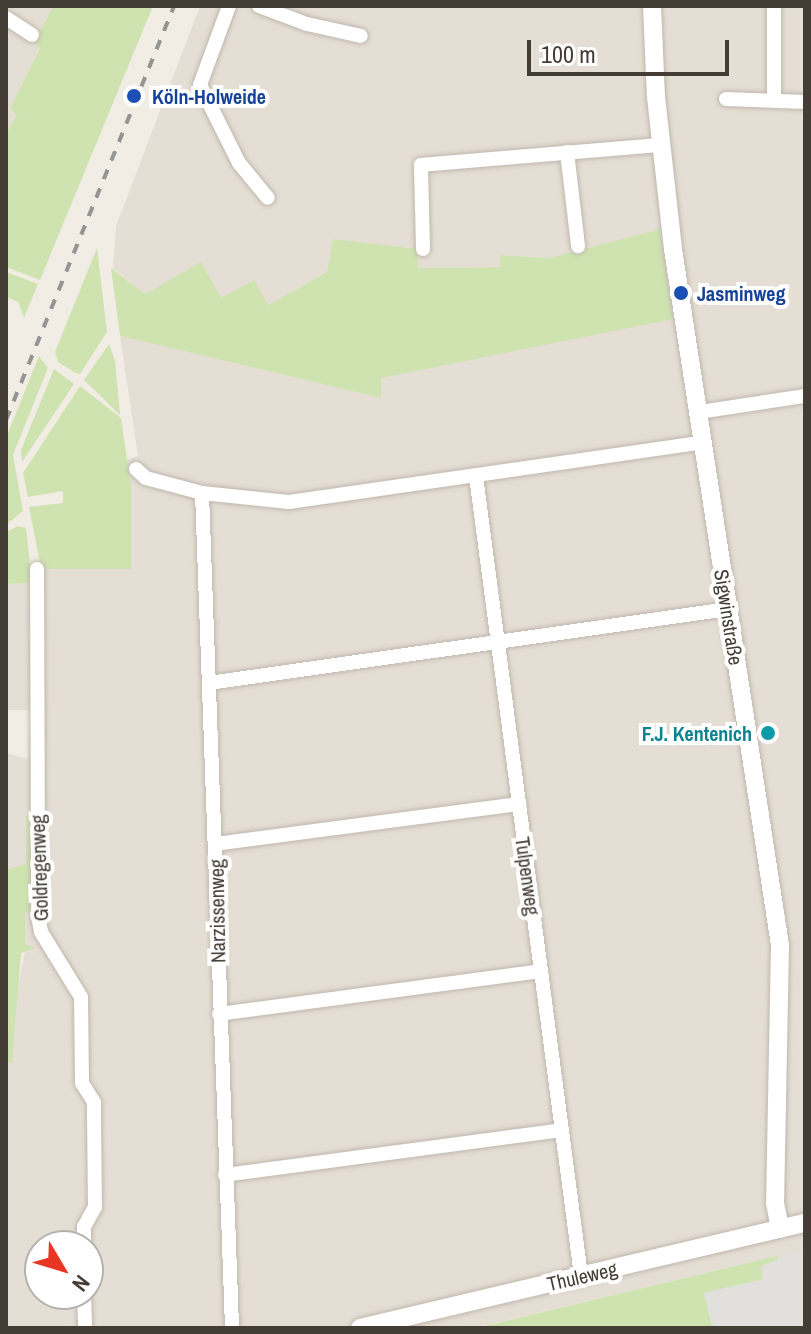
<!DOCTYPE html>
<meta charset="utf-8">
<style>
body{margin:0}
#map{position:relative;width:811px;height:1334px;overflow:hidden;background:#f1ede5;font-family:"Archivo Narrow",sans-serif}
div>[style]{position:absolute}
.residential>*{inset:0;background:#e5ded4}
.green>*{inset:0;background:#cfe3b1}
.parking>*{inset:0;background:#e2e0dd}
.roads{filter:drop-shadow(0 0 2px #bfb7ac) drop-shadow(0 0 2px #bfb7ac)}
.minor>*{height:14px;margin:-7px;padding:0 7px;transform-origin:7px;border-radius:7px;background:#fff}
.tertiary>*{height:18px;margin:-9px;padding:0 9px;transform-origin:9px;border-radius:9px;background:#fff}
.rail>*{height:4px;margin-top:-2px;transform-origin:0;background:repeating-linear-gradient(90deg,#949494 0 10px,transparent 0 20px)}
.dots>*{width:22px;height:22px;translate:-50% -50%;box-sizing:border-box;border:4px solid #fff;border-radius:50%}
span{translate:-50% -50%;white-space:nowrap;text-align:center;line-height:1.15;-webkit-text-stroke:8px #fff;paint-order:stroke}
.transit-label{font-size:20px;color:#164399;font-weight:700}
.left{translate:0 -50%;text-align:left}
.street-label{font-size:20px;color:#433d35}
.culture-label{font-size:20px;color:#0d838f;font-weight:700}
.right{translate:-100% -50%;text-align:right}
.frame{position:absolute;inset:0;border:8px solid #433d35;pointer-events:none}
.north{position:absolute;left:24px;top:1230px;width:80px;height:80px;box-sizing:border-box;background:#fff;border:2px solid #b4b1ae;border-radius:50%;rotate:128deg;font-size:22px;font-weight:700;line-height:32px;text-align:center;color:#433d35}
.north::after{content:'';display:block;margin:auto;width:28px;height:36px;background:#e93624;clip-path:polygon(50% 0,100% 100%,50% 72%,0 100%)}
.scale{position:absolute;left:527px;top:40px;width:202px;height:36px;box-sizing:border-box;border:4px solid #433d35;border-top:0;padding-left:10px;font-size:24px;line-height:28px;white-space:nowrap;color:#433d35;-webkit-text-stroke:6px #fff;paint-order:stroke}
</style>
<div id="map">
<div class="residential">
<i style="clip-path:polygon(6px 6px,53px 6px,34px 43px,40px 47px,10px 108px,18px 116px,6px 133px)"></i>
<i style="clip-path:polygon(evenodd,200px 6px,805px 6px,805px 1328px,712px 1327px,704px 1293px,777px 1256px,473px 1328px,6px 1328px,6px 1062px,12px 1061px,11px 1019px,25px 952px,6px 870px,6px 753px,28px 759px,32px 710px,6px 710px,6px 584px,41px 583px,41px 569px,126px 481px,125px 461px,138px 456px,120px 336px,381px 398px,380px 378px,434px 366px,660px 229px,549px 258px,501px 255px,501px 267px,417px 268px,374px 246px,333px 239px,327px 272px,268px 305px,144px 294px,113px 268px,116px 226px,200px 6px,40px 1246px,88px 1246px,88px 1294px,40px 1294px,40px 1246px)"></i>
</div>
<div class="green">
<i style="clip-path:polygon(53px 6px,153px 6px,40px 280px,6px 267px,6px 133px,17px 116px,10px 108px,40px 48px,34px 43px)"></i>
<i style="clip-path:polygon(660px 229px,673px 319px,381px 378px,381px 398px,120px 336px,111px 268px,145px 294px,201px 262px,221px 298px,254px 280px,268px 305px,327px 272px,333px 239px,417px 249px,418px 268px,500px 267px,500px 255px,549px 258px)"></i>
<i style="clip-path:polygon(97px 248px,107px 332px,80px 374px,76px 373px,58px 362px,55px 352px)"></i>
<i style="clip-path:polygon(6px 272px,38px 284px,24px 318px,18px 302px,6px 297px)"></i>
<i style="clip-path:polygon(109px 344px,115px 361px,120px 415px,84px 380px)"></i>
<i style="clip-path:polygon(39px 356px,48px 368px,13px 455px,23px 511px,6px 525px,6px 438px)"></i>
<i style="clip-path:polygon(54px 369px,74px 384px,22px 462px,21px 450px)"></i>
<i style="clip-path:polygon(80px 386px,121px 418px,131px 486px,131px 569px,41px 569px,29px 507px,63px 503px,63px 491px,28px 497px,23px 473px)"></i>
<i style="clip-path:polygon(18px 526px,26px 528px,32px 583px,6px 584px,6px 532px)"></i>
<i style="clip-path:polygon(33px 813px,29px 823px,34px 912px,25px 912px,25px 944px,35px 948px,21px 953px,12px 1062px,6px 1062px,6px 870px,26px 864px,26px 816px)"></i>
<i style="clip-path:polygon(777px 1256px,779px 1262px,761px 1267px,764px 1279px,704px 1293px,714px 1328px,475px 1328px)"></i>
</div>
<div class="parking">
<i style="clip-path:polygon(805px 1249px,805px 1328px,719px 1328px,711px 1324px,704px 1293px,763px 1279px,761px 1266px)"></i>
</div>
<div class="roads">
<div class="minor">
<i style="left:229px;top:6px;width:84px;rotate:110.2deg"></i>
<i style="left:200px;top:85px;width:87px;rotate:63.4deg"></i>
<i style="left:239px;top:163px;width:45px;rotate:50.4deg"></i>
<i style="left:259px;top:6px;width:51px;rotate:20.6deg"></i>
<i style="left:307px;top:24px;width:55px;rotate:12.5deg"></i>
<i style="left:6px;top:18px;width:31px;rotate:33deg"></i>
<i style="left:726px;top:99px;width:79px;rotate:2.2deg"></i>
<i style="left:774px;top:100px;width:94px;rotate:-90deg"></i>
<i style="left:567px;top:152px;width:95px;rotate:83.3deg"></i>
<i style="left:423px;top:249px;width:84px;rotate:-91.4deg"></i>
<i style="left:421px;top:165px;width:241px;rotate:-4.8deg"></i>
<i style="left:699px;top:412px;width:107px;rotate:-8.6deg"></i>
<i style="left:136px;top:469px;width:13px;rotate:42deg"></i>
<i style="left:146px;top:478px;width:58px;rotate:15deg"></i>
<i style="left:202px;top:493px;width:87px;rotate:5.9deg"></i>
<i style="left:289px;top:502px;width:418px;rotate:-8.2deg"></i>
<i style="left:476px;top:476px;width:807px;rotate:82.52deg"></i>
<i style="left:202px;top:493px;width:836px;rotate:87.94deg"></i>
<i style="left:37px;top:569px;width:347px;rotate:89.8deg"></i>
<i style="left:38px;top:916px;width:16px;rotate:79deg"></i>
<i style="left:41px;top:932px;width:76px;rotate:58.4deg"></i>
<i style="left:81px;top:997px;width:86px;rotate:89.3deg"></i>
<i style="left:82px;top:1083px;width:22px;rotate:58deg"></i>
<i style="left:94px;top:1102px;width:14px;rotate:90deg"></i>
<i style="left:94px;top:1116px;width:91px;rotate:89.4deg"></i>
<i style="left:95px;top:1207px;width:23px;rotate:119deg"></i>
<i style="left:84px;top:1227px;width:19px;rotate:90deg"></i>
<i style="left:209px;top:683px;width:524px;rotate:-8.11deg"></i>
<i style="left:215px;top:844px;width:307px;rotate:-7.5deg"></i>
<i style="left:219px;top:1014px;width:325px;rotate:-7.6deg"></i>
<i style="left:225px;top:1175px;width:340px;rotate:-7.6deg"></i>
<i style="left:84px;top:1294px;width:34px;rotate:88deg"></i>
</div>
<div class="tertiary">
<i style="left:652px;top:6px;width:91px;rotate:87.5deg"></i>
<i style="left:656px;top:97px;width:153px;rotate:83.6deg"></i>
<i style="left:673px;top:249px;width:704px;rotate:81.26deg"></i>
<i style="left:780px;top:945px;width:258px;rotate:91.1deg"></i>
<i style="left:775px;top:1203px;width:26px;rotate:79deg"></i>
<i style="left:360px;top:1328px;width:457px;rotate:-13.3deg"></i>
</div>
</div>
<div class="rail">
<i style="left:6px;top:420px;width:447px;rotate:-67.9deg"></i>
</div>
<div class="dots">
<i style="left:134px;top:96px;background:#1a4fb4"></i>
<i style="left:681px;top:293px;background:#1a4fb4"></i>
<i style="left:768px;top:733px;background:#0f9aa8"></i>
</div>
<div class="transit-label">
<span class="left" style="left:152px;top:96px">Köln-Holweide</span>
<span class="left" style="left:697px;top:293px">Jasminweg</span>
</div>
<div class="street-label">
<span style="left:729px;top:617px;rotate:81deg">Sigwinstraße</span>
<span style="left:39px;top:868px;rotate:-92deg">Goldregenweg</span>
<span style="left:528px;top:876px;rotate:82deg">Tulpenweg</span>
<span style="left:217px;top:911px;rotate:-91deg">Narzissenweg</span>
<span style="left:582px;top:1276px;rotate:-13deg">Thuleweg</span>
</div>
<div class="culture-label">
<span class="right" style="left:752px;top:733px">F.J. Kentenich</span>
</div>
<div class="frame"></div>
<div class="north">N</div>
<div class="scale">100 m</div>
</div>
